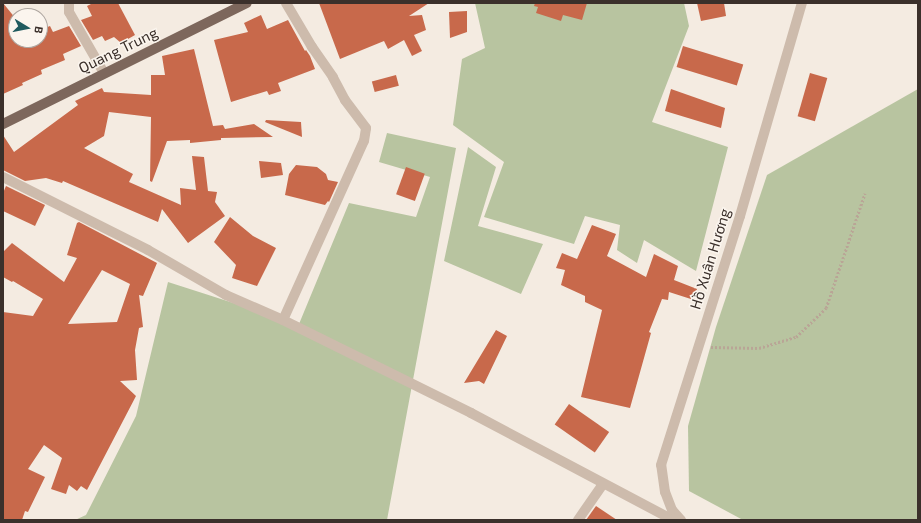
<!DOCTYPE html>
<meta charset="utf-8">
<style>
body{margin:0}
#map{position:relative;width:921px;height:523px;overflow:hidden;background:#f4ebe1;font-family:"Exo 2",sans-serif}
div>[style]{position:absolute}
.green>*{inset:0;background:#b8c4a0}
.building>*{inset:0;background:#c8694b;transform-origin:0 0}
.path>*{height:2.5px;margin-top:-1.25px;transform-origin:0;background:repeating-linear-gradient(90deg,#b9a596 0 2px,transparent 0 4px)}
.minor>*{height:10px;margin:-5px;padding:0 5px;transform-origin:5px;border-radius:5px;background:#cdbbac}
.major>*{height:10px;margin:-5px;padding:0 5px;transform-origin:5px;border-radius:5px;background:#7d675c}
span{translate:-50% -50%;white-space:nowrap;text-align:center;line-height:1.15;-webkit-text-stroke:3px #fbf5ee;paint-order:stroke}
.street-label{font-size:15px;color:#3b302b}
.frame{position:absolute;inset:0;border:4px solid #3b302b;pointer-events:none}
.north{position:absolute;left:8px;top:8px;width:40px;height:40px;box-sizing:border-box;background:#fbf5ee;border:1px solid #aea6a0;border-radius:50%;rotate:100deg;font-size:11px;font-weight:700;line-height:16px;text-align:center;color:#3b302b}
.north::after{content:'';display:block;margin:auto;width:14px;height:18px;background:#1f5a5e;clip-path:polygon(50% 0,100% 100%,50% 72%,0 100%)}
</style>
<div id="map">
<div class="green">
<i style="clip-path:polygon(475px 3px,684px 3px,689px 26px,652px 122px,728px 147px,696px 271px,644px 240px,637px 263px,617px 250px,620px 225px,585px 216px,574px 244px,484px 217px,504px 162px,453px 125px,462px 59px,485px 48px)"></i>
<i style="clip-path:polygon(918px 89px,918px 520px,743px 520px,689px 491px,688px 426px,716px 327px,767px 175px)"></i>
<i style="clip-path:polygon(387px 133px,456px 148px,387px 520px,75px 520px,86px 515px,136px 416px,168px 282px,299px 324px,349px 203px,416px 217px,430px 177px,379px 162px)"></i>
<i style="clip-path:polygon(468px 147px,496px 167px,478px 226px,543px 244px,521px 294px,444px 261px)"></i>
</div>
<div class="building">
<i style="clip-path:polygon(3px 3px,16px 19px,16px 40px,40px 40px,40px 30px,50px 26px,53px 32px,69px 26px,81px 46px,63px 54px,65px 60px,41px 70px,42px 74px,22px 83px,23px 85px,3px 94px)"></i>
<i style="clip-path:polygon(93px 3px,118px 3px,135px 35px,121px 43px,114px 37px,105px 41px,102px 36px,93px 40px,81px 20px,92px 16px,87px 6px)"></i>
<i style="clip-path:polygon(319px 3px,429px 3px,409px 16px,422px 15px,426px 30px,414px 35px,422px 51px,412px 56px,404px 40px,388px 49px,384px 41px,340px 59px)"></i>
<i style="clip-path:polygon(535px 3px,587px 3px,582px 20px,563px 15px,561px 21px,536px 13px,538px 7px,534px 6px)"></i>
<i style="clip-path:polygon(697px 3px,724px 3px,726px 16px,701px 21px)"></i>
<i style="clip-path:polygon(467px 11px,467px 32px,450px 38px,449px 12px)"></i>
<i style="clip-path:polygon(261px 15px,267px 29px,288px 20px,305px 51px,306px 50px,310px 56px,315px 69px,278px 83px,281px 91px,269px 95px,267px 91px,231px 102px,214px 40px,248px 32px,244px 23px)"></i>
<i style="left:683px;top:46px;width:63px;height:22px;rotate:17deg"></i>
<i style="clip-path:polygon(194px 49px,213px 126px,223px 125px,225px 129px,254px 124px,273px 137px,221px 138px,221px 140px,190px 143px,190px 140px,167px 141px,152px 182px,150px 181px,151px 117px,109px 112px,104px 136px,84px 148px,133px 174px,129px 182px,181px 205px,180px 188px,196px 190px,192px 156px,204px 157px,208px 191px,217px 192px,215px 202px,225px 216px,188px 243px,162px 209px,158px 222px,63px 181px,62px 183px,46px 178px,25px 181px,3px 170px,3px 135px,14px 152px,78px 105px,75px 101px,102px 88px,104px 92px,151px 95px,151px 75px,165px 75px,162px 56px)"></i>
<i style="left:810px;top:73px;width:18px;height:45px;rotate:16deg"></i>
<i style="left:396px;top:75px;width:11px;height:25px;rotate:75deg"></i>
<i style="clip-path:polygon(671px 89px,725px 108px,721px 128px,665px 111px)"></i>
<i style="clip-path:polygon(266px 120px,301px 122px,302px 137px,265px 122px)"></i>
<i style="clip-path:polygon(259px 161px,281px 163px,283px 175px,261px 178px)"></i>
<i style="clip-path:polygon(296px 165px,317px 167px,326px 174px,328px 180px,338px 182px,329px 202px,328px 201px,325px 205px,285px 195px,289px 174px)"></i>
<i style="left:406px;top:167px;width:20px;height:29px;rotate:20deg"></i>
<i style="clip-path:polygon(6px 186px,45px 205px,35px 226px,3px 211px,3px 193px)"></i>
<i style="clip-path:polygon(230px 217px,253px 236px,276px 248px,257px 286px,232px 278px,236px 265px,214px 242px)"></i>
<i style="clip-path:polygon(evenodd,79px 222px,157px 263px,143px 296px,139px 295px,143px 327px,139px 328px,135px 350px,137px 380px,120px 381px,136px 396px,87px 490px,81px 486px,77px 491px,69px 485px,66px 494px,51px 489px,62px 458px,44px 445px,28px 469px,45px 477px,28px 512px,25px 511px,22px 520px,3px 520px,3px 312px,33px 316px,43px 299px,13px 281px,12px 282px,3px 277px,3px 252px,12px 243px,64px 282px,77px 258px,67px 255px,77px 223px,79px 222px,102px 270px,130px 284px,117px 322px,68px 324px,102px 270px)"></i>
<i style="clip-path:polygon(592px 225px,616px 234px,607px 256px,646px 277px,654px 254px,678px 266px,674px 280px,697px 289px,694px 300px,669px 292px,668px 300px,662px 299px,649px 332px,651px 333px,630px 408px,581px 397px,602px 310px,585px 302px,585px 296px,561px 285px,565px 270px,556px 268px,562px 253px,577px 259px)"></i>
<i style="clip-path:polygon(496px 330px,507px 336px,484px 384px,479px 381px,464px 383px)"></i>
<i style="left:569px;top:404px;width:49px;height:25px;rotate:35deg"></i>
<i style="clip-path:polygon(596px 506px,617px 520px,586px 520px)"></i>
</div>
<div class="path">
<i style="left:711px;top:347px;width:48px;rotate:1.2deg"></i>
<i style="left:759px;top:348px;width:39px;rotate:-17deg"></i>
<i style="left:796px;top:337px;width:42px;rotate:-44deg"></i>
<i style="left:826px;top:308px;width:121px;rotate:-71.3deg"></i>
</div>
<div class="minor">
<i style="left:69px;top:3px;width:9px;rotate:90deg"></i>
<i style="left:69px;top:12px;width:70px;rotate:60.2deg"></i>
<i style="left:3px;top:177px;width:162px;rotate:26.7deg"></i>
<i style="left:148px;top:250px;width:90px;rotate:30deg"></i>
<i style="left:226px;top:295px;width:62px;rotate:23.7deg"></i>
<i style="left:283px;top:320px;width:210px;rotate:26.3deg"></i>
<i style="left:471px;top:413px;width:229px;rotate:27.9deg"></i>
<i style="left:283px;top:320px;width:196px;rotate:-65.7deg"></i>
<i style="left:364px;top:141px;width:13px;rotate:-81deg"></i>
<i style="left:366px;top:128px;width:35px;rotate:-127deg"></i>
<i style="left:345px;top:100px;width:26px;rotate:-118deg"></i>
<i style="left:333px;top:77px;width:37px;rotate:-125deg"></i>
<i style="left:312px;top:47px;width:51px;rotate:-120.6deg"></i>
<i style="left:578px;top:520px;width:44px;rotate:-55.2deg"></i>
<i style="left:681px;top:520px;width:13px;rotate:-132deg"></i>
<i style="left:672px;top:510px;width:19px;rotate:-111deg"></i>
<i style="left:665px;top:492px;width:27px;rotate:-98deg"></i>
<i style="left:661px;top:465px;width:261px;rotate:-72.4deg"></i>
<i style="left:740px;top:216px;width:222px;rotate:-73.8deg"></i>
</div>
<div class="major">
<i style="left:3px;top:124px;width:272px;rotate:-26.4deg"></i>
</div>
<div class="street-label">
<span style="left:118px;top:50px;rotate:-26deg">Quang Trung</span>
<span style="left:710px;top:259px;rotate:-73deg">Hồ Xuân Hương</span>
</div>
<div class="frame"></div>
<div class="north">B</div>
</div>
